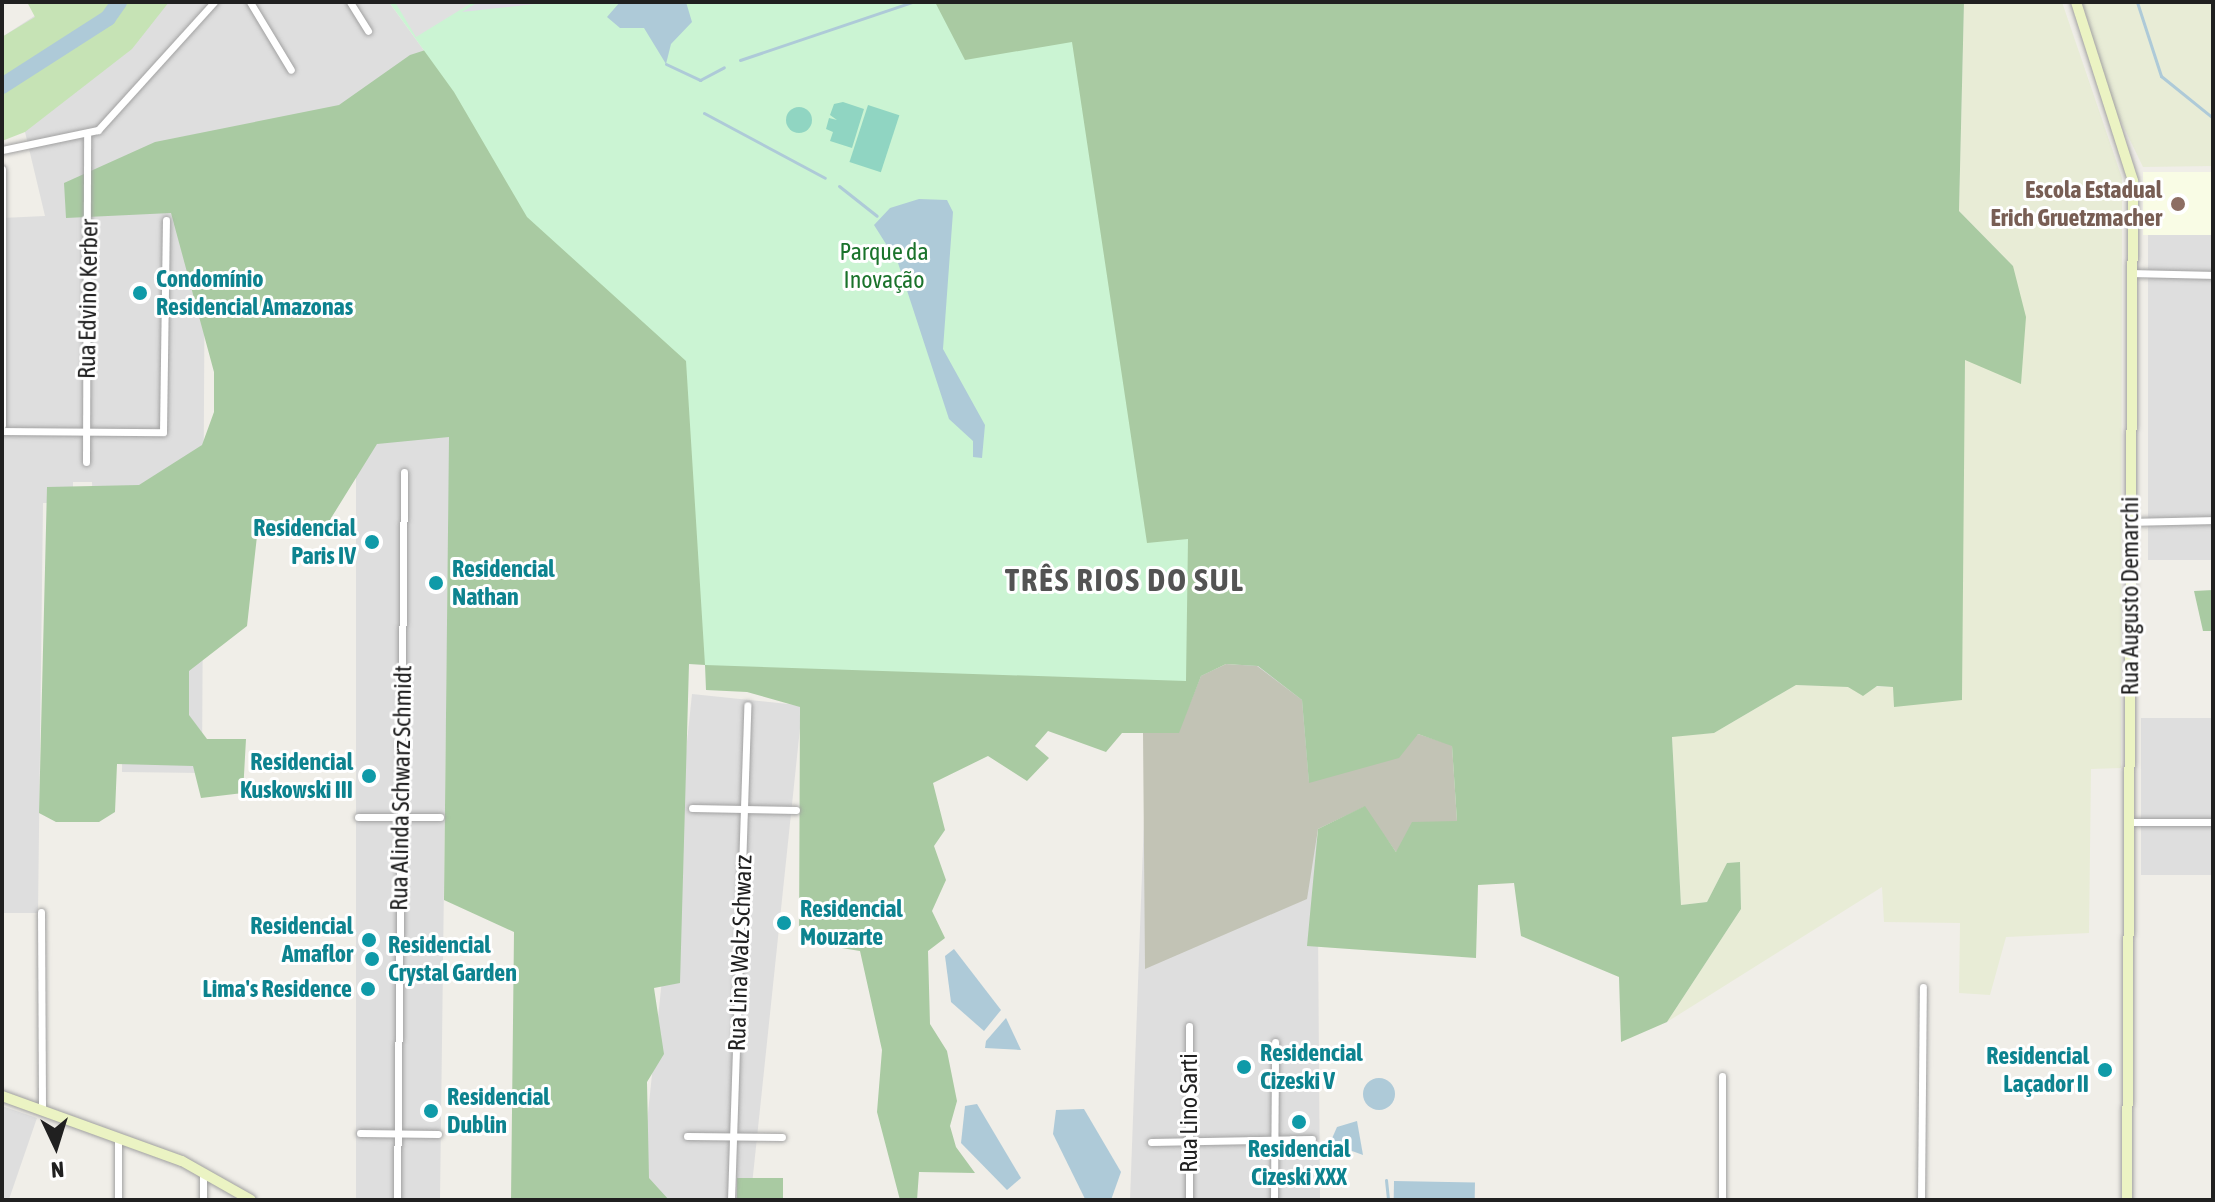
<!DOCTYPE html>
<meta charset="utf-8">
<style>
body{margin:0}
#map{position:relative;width:2215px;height:1202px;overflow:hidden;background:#f0eee8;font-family:"Asap Condensed",sans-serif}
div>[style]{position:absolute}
.residential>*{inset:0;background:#dedede;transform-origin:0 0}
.education>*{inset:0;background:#f9fce5;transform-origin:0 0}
.construction>*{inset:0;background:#c2c3b5}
.farmland>*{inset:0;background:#e8ecd6}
.grass>*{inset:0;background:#c6e3b5}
.forest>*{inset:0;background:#a9caa2;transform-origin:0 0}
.park>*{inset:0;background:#cbf4d3}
.pitch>*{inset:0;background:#90d5c2;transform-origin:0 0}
.round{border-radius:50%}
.parking>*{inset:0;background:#e0e0e0}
.plaza>*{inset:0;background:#dedde5}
.water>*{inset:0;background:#aecad8;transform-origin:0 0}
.stream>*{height:3px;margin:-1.5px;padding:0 1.5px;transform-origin:1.5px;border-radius:1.5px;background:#aecad8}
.river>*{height:16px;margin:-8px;padding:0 8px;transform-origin:8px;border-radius:8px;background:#aecad8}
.roads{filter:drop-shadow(0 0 2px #a1a1a1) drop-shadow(0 0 2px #a1a1a1)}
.street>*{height:7px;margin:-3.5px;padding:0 3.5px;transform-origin:3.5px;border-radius:3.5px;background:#fff}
.secondary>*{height:10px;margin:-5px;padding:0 5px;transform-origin:5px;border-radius:5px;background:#ebf3c3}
.dots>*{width:22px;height:22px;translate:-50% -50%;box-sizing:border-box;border:4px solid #fff;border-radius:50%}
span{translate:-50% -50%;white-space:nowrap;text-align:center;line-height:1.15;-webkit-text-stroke:6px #fff;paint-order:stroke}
.education-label{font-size:24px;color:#785e54;font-weight:700}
.right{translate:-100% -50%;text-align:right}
.park-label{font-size:24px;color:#1a732b}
.culture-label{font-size:24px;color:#0d838f;font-weight:700}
.left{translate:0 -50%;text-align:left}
.street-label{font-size:24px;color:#202020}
.district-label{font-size:32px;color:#535353;font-weight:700;letter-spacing:2px}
.frame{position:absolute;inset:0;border:4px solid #202020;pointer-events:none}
.north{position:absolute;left:16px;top:1106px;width:80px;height:80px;-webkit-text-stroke:6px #fff;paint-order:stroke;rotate:176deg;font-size:22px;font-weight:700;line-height:32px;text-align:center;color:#202020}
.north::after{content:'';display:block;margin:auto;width:28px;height:36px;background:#202020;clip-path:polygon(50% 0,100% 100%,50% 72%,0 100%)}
</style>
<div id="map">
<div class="residential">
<i style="clip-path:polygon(56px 2px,389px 2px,454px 92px,440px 1200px,356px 1200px,356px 215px,205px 217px,202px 773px,122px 772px,124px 507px,93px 508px,92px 482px,73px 482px,73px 503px,43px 503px,38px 913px,2px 913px,2px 218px,45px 216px,25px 132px,2px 93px,2px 37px)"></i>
<i style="left:2213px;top:235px;width:325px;height:65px;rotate:90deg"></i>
<i style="clip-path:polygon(1316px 648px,1320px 1200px,1130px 1200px,1149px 683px)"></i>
<i style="left:692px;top:694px;width:111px;height:506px;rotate:6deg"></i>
<i style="left:2213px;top:718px;width:157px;height:72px;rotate:90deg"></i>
<i style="left:2px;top:1106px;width:37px;height:94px;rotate:19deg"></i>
</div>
<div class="education">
<i style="left:2213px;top:172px;width:63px;height:70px;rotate:90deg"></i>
</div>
<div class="construction">
<i style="clip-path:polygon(1226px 664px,1257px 666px,1302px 700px,1309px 782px,1418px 734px,1452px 745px,1457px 821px,1396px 852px,1364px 807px,1318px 829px,1307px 899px,1145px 969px,1143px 732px,1178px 733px,1201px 676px)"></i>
</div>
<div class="farmland">
<i style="clip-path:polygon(1964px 2px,2062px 2px,2122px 178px,2121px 768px,2091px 769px,2089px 933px,2006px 937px,1990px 995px,1959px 993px,1960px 923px,1884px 922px,1882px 887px,1667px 1022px,1741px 909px,1740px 862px,1727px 863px,1707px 902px,1681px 905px,1672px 736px,1714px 733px,1796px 685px,1894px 687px,1894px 706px,1960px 494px,1965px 359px,2013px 266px,1959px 211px)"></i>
<i style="clip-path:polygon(2082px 2px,2213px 2px,2213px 166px,2143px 167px,2113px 105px)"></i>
</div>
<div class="grass">
<i style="clip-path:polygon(27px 2px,169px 2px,132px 49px,25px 132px,2px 141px,2px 37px,35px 17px)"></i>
</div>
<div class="forest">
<i style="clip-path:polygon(934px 2px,1964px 2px,1959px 211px,2013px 266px,2026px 317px,2021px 384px,1965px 360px,1962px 700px,1894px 707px,1893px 687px,1877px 686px,1863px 696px,1848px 687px,1796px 685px,1714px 733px,1672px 737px,1681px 905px,1707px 902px,1727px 863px,1740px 862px,1741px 909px,1667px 1022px,1621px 1042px,1619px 977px,1521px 936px,1514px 883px,1478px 885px,1476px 958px,1307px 946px,1318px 829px,1365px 806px,1396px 852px,1412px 822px,1457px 821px,1452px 746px,1418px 734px,1399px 758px,1309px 783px,1302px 700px,1258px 666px,1226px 664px,1201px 676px,1179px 733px,1122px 733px,1106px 752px,1048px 731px,1035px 746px,1049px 758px,1027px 781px,988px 756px,933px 783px,945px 830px,934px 846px,946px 880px,932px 911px,945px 938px,928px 951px,930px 1024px,947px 1051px,957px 1101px,950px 1126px,956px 1147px,975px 1173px,919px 1172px,917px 1200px,900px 1200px,877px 1112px,882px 1050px,860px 951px,799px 941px,800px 707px,747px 692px,706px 690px,705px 665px,689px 664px,680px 983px,654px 988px,664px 1054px,647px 1082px,649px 1178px,669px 1200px,511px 1200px,514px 932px,444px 900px,449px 437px,377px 444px,328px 523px,283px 524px,257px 536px,247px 626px,189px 671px,189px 715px,207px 739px,246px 739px,243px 793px,201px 798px,193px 766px,117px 764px,115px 812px,99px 822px,56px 822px,39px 813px,47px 487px,139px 485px,202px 445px,214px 412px,214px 372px,171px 213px,66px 218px,64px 183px,155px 142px,339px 105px,410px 55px,475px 34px,941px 17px)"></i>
<i style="clip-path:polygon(2213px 590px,2213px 631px,2203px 631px,2194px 591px)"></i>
<i style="left:783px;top:1178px;width:22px;height:46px;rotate:90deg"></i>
</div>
<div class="park">
<i style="clip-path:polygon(389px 2px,935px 2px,965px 60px,1072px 42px,1147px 543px,1188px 539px,1186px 681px,705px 665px,686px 361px,527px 217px,454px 92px)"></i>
</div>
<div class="pitch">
<i style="clip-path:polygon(843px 102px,864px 109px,852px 148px,830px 141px,833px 132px,826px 129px,829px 118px,837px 120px,830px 115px,834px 104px)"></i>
<i style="left:868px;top:105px;width:33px;height:60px;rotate:18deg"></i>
<i class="round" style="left:786px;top:107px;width:26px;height:26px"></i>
</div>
<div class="parking">
<i style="clip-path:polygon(395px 2px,473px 2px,416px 37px)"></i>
</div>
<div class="plaza">
<i style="clip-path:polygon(478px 2px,553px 2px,462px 12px)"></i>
</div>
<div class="water">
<i style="clip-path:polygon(620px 2px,686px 2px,692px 22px,671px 44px,666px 64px,644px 28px,620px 28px,607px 17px)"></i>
<i style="clip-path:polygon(919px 199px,947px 200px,953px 212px,943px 349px,985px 425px,982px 458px,973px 457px,973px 441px,949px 419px,898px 263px,874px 225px,890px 208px)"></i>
<i style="clip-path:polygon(954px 949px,1001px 1010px,984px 1031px,951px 1002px,945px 956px)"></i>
<i style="clip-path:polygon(1006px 1018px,1021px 1050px,985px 1048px,986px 1041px)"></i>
<i class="round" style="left:1363px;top:1078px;width:32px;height:32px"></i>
<i style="clip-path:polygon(977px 1104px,1021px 1178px,1007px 1190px,961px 1143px,965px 1106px)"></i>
<i style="clip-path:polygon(1084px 1109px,1121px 1172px,1111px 1200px,1085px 1199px,1053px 1134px,1056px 1110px)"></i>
<i style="clip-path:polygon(1357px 1121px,1363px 1155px,1330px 1143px,1337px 1127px)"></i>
<i style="left:1394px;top:1181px;width:81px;height:19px;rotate:1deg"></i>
</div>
<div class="stream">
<i style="left:2137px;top:2px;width:78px;rotate:72deg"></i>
<i style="left:2161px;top:76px;width:67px;rotate:38.9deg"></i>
<i style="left:740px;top:60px;width:182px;rotate:-18.6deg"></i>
<i style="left:666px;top:64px;width:38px;rotate:25deg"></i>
<i style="left:700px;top:80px;width:27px;rotate:-28deg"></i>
<i style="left:704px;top:113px;width:137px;rotate:28.2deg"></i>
<i style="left:839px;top:186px;width:48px;rotate:38.3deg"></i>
<i style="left:1386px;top:1180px;width:20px;rotate:84deg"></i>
</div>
<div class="river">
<i style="left:2px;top:86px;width:126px;rotate:-32.7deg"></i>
<i style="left:108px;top:18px;width:19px;rotate:-55deg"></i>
</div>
<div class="roads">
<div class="street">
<i style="left:250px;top:2px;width:79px;rotate:58.9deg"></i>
<i style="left:350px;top:2px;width:34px;rotate:58deg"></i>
<i style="left:2px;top:150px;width:98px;rotate:-11.8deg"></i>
<i style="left:98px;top:130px;width:173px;rotate:-47.8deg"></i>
<i style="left:2px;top:169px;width:256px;rotate:90deg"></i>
<i style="left:2133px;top:273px;width:80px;rotate:1.4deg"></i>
<i style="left:2px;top:431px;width:161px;rotate:0.4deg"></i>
<i style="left:163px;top:432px;width:212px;rotate:-89.2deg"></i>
<i style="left:86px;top:462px;width:326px;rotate:-89.8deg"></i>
<i style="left:2130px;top:522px;width:83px;rotate:-1.4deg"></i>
<i style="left:692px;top:808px;width:104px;rotate:1.1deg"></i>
<i style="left:358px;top:817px;width:82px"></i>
<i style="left:2129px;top:822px;width:84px"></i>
<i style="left:41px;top:912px;width:198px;rotate:89.7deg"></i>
<i style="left:360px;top:1133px;width:78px;rotate:0.7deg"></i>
<i style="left:687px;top:1136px;width:95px;rotate:0.6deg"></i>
<i style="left:1151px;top:1142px;width:161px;rotate:-1.1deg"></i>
<i style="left:203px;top:1172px;width:28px;rotate:90deg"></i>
<i style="left:118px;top:1200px;width:62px;rotate:-90deg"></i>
<i style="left:397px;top:1200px;width:728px;rotate:-89.45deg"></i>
<i style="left:731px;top:1200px;width:495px;rotate:-88.1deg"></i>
<i style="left:1189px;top:1200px;width:174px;rotate:-90deg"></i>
<i style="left:1274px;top:1200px;width:158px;rotate:-89.6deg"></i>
<i style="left:1722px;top:1200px;width:124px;rotate:-90deg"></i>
<i style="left:1921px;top:1200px;width:213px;rotate:-89.5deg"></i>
</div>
<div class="secondary">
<i style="left:2076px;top:2px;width:188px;rotate:72.3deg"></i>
<i style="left:2133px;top:181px;width:1019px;rotate:90.34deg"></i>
<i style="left:2px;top:1096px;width:191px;rotate:19.9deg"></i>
<i style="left:182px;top:1161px;width:79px;rotate:29.5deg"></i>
</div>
</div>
<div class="dots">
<i style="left:2178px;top:204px;background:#8d6e63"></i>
<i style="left:140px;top:293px;background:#0f9aa8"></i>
<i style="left:372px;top:542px;background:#0f9aa8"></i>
<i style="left:436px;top:583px;background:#0f9aa8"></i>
<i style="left:369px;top:776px;background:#0f9aa8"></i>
<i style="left:784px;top:923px;background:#0f9aa8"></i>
<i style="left:369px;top:940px;background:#0f9aa8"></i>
<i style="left:372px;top:959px;background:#0f9aa8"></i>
<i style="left:368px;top:989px;background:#0f9aa8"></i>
<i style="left:1244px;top:1067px;background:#0f9aa8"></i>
<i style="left:2105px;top:1070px;background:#0f9aa8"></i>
<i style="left:431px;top:1111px;background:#0f9aa8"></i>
<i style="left:1299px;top:1122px;background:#0f9aa8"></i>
</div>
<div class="education-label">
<span class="right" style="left:2162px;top:204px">Escola Estadual<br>Erich Gruetzmacher</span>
</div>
<div class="park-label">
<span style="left:884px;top:266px">Parque da<br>Inovação</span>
</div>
<div class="culture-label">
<span class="left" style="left:156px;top:293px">Condomínio<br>Residencial Amazonas</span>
<span class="right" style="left:356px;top:542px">Residencial<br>Paris IV</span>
<span class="left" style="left:452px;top:583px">Residencial<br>Nathan</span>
<span class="right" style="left:353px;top:776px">Residencial<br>Kuskowski III</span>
<span class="left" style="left:800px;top:923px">Residencial<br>Mouzarte</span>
<span class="right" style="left:353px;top:940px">Residencial<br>Amaflor</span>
<span class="left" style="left:388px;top:959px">Residencial<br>Crystal Garden</span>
<span class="right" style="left:352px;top:989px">Lima's Residence</span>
<span class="left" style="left:1260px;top:1067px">Residencial<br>Cizeski V</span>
<span class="right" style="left:2089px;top:1070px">Residencial<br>Laçador II</span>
<span class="left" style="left:447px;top:1111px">Residencial<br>Dublin</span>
<span style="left:1299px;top:1163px">Residencial<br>Cizeski XXX</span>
</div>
<div class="street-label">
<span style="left:88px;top:299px;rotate:-89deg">Rua Edvino Kerber</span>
<span style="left:2130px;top:596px;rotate:-90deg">Rua Augusto Demarchi</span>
<span style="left:401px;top:788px;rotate:-89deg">Rua Alinda Schwarz Schmidt</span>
<span style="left:740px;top:953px;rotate:-88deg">Rua Lina Walz Schwarz</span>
<span style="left:1189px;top:1113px;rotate:-90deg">Rua Lino Sarti</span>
</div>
<div class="district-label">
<span style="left:1125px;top:580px">TRÊS RIOS DO SUL</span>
</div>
<div class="frame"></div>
<div class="north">N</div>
</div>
